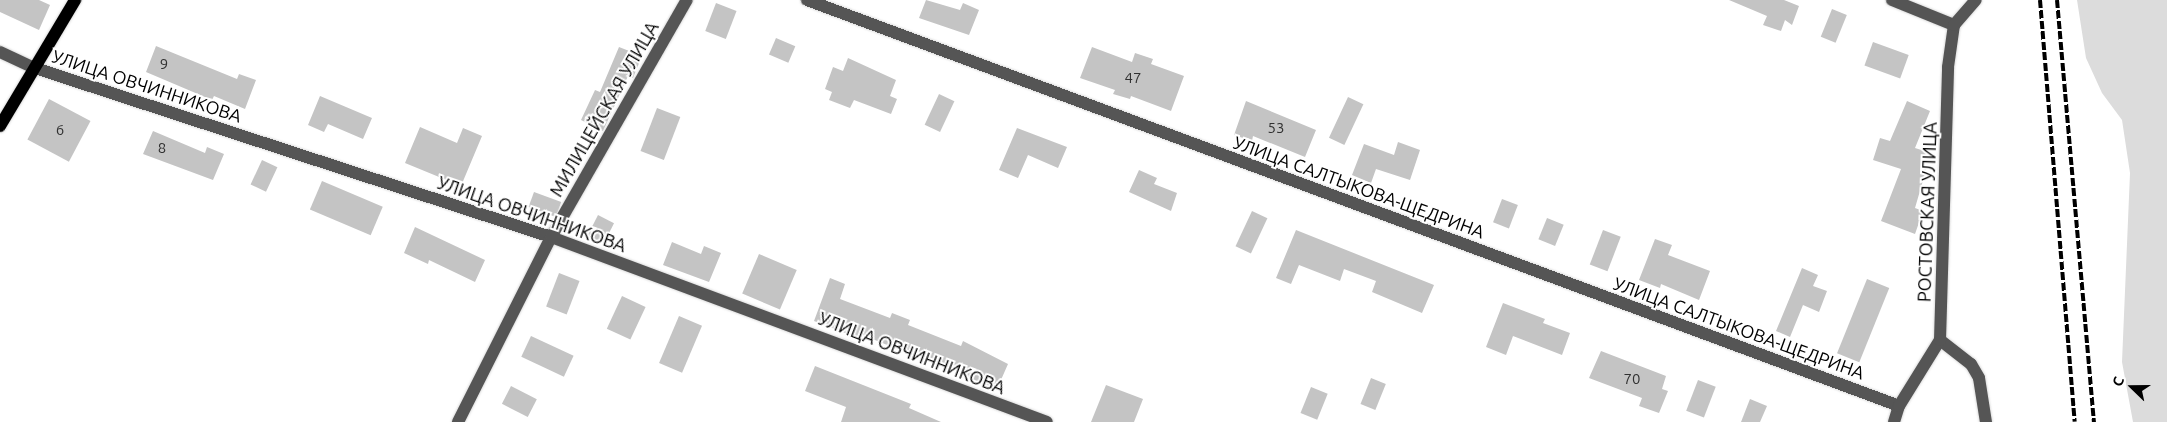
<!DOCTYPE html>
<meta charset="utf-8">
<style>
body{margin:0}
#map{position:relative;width:2167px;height:422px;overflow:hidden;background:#fff;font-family:Ubuntu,sans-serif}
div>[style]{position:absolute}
.green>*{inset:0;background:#dcdcdc}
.building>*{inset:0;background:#c4c4c4;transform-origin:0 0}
.roads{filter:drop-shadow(0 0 1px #dbdbdb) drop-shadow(0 0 1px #dbdbdb)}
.minor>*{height:12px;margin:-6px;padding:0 6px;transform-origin:6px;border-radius:6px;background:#555}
.major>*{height:12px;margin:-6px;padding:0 6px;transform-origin:6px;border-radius:6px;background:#000}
.rail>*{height:4px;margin-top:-2px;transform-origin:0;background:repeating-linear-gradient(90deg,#000 0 8px,transparent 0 10.5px)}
span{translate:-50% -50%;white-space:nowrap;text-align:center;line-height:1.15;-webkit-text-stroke:4px #fff;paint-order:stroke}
.number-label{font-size:15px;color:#313131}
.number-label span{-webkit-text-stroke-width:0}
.street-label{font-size:18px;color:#000}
.north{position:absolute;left:2107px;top:362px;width:50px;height:50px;-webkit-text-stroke:4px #fff;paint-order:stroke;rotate:292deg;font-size:14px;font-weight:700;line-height:20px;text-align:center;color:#000}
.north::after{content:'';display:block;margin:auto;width:18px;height:22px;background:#000;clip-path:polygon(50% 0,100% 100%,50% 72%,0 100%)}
</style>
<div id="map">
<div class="green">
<i style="clip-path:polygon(2077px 0,2167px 0,2167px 422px,2133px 422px,2122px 362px,2130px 173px,2122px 120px,2102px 93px,2086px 58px)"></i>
</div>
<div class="building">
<i style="clip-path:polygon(0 0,39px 0,50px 5px,39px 30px,0 12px)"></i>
<i style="clip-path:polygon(926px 0,960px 10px,963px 3px,979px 10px,969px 35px,919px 18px)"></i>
<i style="clip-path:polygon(1729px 0,1784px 0,1799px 6px,1792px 25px,1785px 20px,1781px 31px,1763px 25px,1767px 16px)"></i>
<i style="left:716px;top:3px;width:22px;height:30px;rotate:21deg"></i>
<i style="left:1832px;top:9px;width:16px;height:30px;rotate:22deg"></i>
<i style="left:776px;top:38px;width:21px;height:18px;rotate:23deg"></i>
<i style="left:1873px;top:42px;width:38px;height:25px;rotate:20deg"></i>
<i style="clip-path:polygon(156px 46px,237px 79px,239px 74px,256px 80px,245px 109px,214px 96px,212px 100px,146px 72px)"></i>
<i style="clip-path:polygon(619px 47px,642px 56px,633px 78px,628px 76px,603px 131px,581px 120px,595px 90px,600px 92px)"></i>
<i style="clip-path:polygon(1092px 47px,1132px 62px,1135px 53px,1153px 59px,1151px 64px,1184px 76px,1171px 111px,1131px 96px,1130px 99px,1113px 94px,1115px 90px,1080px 78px)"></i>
<i style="clip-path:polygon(848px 58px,896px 80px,890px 96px,897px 99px,891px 114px,854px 100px,850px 108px,829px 100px,832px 92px,825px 89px,833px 67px,843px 71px)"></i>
<i style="left:939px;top:94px;width:17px;height:34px;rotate:25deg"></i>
<i style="clip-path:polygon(320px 96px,372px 118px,363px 139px,328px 124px,324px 132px,308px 125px)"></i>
<i style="left:1348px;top:97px;width:17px;height:45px;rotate:25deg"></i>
<i style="left:49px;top:99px;width:47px;height:46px;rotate:28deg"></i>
<i style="clip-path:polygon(1246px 101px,1316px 130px,1305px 157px,1253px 136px,1252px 141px,1234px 135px)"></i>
<i style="clip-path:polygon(1907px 101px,1930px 111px,1915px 148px,1931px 153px,1915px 208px,1923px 211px,1915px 234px,1881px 221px,1901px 169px,1873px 160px,1880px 138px,1890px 141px)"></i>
<i style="left:657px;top:108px;width:25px;height:46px;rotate:21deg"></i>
<i style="clip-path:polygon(420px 127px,457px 143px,463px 128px,482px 136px,461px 186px,405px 163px)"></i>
<i style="clip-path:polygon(1017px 128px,1067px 147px,1058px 168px,1028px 155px,1018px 178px,999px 170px)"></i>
<i style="clip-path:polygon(153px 131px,205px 153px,207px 147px,224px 154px,213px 180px,143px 154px)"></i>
<i style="clip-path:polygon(1398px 142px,1420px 150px,1410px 180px,1376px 169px,1371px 183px,1352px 175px,1364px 144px,1394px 155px)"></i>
<i style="left:262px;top:160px;width:17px;height:27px;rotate:25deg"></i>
<i style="clip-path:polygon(1139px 170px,1157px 178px,1154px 184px,1177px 193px,1171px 211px,1129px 192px)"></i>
<i style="left:322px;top:181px;width:66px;height:31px;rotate:23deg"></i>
<i style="left:534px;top:192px;width:29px;height:16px;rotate:20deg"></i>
<i style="left:1502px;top:199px;width:17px;height:25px;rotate:21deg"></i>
<i style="left:1252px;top:211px;width:17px;height:39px;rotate:25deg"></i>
<i style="left:598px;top:215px;width:18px;height:23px;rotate:27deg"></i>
<i style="left:1547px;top:218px;width:18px;height:23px;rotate:22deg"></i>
<i style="clip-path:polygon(415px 227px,485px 260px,475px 282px,429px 260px,428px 264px,404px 253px)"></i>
<i style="clip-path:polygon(1296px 230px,1434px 285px,1422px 313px,1372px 292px,1376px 281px,1344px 269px,1340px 281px,1299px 265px,1291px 284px,1276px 278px)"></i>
<i style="left:1603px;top:230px;width:19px;height:37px;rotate:21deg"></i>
<i style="clip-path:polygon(1655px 239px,1672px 245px,1668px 255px,1710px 271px,1699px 300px,1661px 284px,1660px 288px,1639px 280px)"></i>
<i style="clip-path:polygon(672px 242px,701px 254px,704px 246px,721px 253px,709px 282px,663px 265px)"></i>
<i style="left:759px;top:254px;width:41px;height:43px;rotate:23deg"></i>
<i style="clip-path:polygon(1802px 268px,1818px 275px,1813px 286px,1827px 291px,1819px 312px,1803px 305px,1790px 337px,1776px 331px)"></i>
<i style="left:559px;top:273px;width:22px;height:36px;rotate:21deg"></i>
<i style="clip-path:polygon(830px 278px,845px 284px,840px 299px,890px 318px,892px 313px,910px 320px,908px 325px,961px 346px,963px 341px,1008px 364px,997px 389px,860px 334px,858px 338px,814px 321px)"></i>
<i style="left:1867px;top:279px;width:24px;height:80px;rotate:22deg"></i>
<i style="left:622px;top:296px;width:26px;height:36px;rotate:25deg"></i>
<i style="clip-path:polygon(1503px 303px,1545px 319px,1543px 323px,1570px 333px,1562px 355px,1513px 336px,1506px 355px,1486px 347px)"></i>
<i style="left:679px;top:316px;width:25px;height:51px;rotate:23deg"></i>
<i style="left:531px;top:336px;width:47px;height:23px;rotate:25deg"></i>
<i style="clip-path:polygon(1601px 351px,1666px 376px,1662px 389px,1668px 391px,1659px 413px,1639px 406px,1642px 398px,1589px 378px)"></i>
<i style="clip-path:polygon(815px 366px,911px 404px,909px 408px,941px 422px,841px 422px,846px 407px,805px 391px)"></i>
<i style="left:1371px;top:378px;width:16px;height:28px;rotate:22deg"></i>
<i style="left:1698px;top:380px;width:19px;height:33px;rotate:21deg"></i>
<i style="clip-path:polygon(1106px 385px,1143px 399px,1134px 422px,1091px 422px)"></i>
<i style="left:511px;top:386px;width:29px;height:20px;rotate:27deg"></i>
<i style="left:1311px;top:387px;width:18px;height:28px;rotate:22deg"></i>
<i style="clip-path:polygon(1750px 399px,1767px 406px,1760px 422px,1741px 422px)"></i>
</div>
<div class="roads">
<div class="minor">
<i style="left:807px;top:0;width:1165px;rotate:20.39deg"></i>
<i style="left:1892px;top:0;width:67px;rotate:22deg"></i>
<i style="left:0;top:52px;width:38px;rotate:25deg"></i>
<i style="left:35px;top:68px;width:543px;rotate:18.13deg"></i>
<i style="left:551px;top:237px;width:529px;rotate:20.45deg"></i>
<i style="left:1940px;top:340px;width:39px;rotate:38deg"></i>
<i style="left:1971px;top:364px;width:16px;rotate:60deg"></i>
<i style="left:1979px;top:378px;width:45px;rotate:81deg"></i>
<i style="left:458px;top:422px;width:207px;rotate:-63.3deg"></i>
<i style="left:551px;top:237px;width:273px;rotate:-60.2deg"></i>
<i style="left:1894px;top:422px;width:17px;rotate:-73deg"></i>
<i style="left:1899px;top:406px;width:78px;rotate:-58.2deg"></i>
<i style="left:1940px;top:340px;width:273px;rotate:-88.3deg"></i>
<i style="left:1948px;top:67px;width:42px;rotate:-81.9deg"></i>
<i style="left:1954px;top:25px;width:33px;rotate:-49deg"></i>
</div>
<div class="major">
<i style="left:0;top:126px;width:147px;rotate:-59.2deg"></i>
</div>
</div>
<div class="rail">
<i style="left:2040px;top:0;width:423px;rotate:85.3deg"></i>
<i style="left:2057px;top:0;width:424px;rotate:85deg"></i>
</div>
<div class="number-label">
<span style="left:164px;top:64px">9</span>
<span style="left:1133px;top:78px">47</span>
<span style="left:1276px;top:128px">53</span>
<span style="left:60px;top:130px">6</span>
<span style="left:162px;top:148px">8</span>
<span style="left:1632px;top:379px">70</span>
</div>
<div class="street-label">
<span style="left:147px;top:86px;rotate:18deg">УЛИЦА ОВЧИННИКОВА</span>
<span style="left:604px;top:109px;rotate:-60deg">МИЛИЦЕЙСКАЯ УЛИЦА</span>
<span style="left:1359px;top:187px;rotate:20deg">УЛИЦА САЛТЫКОВА-ЩЕДРИНА</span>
<span style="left:1927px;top:212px;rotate:-88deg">РОСТОВСКАЯ УЛИЦА</span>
<span style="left:532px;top:214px;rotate:19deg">УЛИЦА ОВЧИННИКОВА</span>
<span style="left:1739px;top:328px;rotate:20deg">УЛИЦА САЛТЫКОВА-ЩЕДРИНА</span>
<span style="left:912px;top:353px;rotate:21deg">УЛИЦА ОВЧИННИКОВА</span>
</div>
<div class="north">С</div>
</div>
